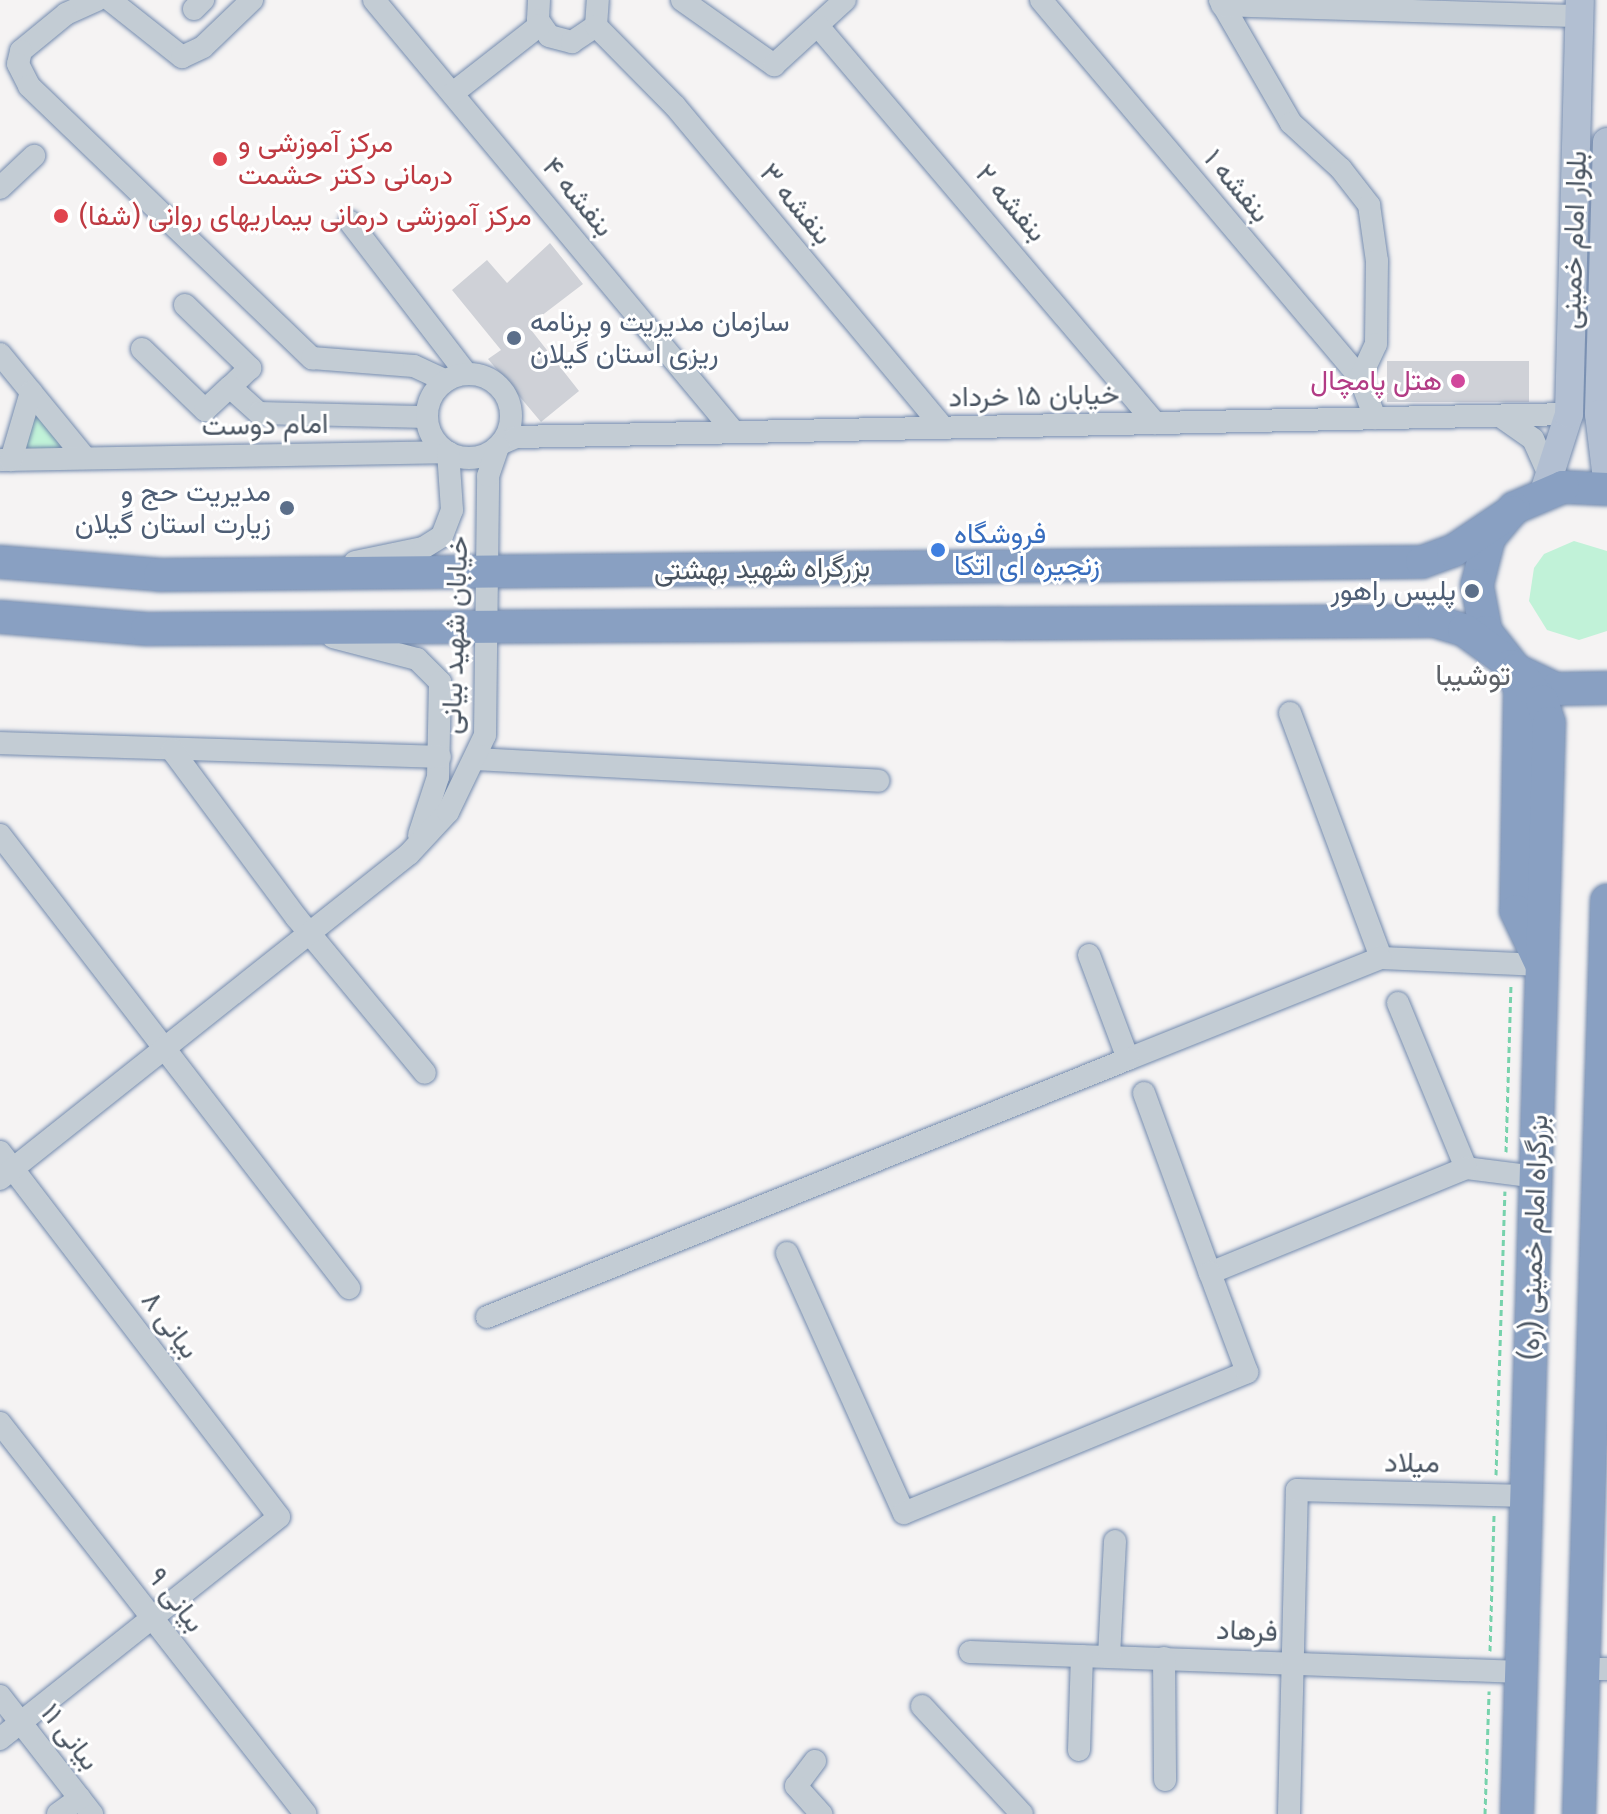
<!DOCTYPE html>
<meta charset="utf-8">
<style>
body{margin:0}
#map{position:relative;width:1607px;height:1814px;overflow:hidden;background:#f5f3f3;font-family:"Fira Sans",Vazirmatn,sans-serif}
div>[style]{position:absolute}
.green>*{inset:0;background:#c1f2d8}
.building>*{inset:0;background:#cfd1d7;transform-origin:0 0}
.path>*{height:3px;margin-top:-1.5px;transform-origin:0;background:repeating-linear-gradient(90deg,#77d2ac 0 6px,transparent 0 10px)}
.roads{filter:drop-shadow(0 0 2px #748bae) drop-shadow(0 0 2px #748bae)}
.minor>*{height:22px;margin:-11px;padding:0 11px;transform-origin:11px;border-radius:11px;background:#c3ccd4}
.minor>.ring{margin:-11px;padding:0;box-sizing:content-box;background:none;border:22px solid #c3ccd4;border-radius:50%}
.major>*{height:28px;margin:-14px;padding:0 14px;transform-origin:14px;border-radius:14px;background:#b2bfd2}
.highway>*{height:32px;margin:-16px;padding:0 16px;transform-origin:16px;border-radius:16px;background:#89a0c2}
.dots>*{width:22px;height:22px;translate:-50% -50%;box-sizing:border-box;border:4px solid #fff;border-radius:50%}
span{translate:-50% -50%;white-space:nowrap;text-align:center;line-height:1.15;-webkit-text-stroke:6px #fff;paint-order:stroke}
.health-label{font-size:28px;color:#be3a42}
.left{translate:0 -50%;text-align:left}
.street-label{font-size:28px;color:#495461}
.service-label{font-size:28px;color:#4e5e75}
.right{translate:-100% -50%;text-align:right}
.hotel-label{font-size:28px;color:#b23c85}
.shop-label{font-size:28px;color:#366cbe}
.neighbourhood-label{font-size:30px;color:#5e6268}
</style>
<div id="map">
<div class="green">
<i style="clip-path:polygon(33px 410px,73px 453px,19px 454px)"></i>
<i style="clip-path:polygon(1574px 541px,1607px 551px,1607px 631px,1579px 640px,1547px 630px,1529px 601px,1534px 568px,1544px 554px)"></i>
</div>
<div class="building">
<i style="clip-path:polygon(550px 243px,583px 284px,528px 326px,579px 391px,541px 422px,488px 359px,501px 350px,452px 290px,487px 260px,507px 283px)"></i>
<i style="left:1387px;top:361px;width:142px;height:41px"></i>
</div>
<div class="path">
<i style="left:1506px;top:1152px;width:169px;rotate:-88.3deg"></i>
<i style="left:1496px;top:1475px;width:284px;rotate:-88.2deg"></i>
<i style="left:1490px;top:1651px;width:136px;rotate:-88.3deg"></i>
<i style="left:1485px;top:1814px;width:123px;rotate:-88.1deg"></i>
</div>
<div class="roads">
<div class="minor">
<i style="left:97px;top:0;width:34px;rotate:156deg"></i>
<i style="left:66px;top:14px;width:58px;rotate:140.6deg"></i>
<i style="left:21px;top:51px;width:13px;rotate:103deg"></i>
<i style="left:18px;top:64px;width:25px;rotate:63deg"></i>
<i style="left:29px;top:86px;width:393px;rotate:43.9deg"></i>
<i style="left:312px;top:358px;width:102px;rotate:4.5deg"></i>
<i style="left:414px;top:366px;width:35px;rotate:25deg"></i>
<i style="left:110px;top:0;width:92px;rotate:38.4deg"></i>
<i style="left:182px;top:57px;width:23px;rotate:-25deg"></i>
<i style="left:203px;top:47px;width:68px;rotate:-43.8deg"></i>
<i style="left:374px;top:0;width:562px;rotate:50.19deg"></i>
<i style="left:539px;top:0;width:20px;rotate:93deg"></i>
<i style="left:538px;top:20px;width:19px;rotate:55deg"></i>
<i style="left:549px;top:36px;width:24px;rotate:15deg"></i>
<i style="left:572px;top:42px;width:29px;rotate:-34deg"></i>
<i style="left:596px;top:26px;width:26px;rotate:-86deg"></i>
<i style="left:682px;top:0;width:113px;rotate:35.2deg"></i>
<i style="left:774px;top:65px;width:96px;rotate:-42.5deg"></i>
<i style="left:1041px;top:0;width:495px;rotate:49.8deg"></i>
<i style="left:1360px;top:378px;width:43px;rotate:69.4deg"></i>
<i style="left:1220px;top:0;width:142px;rotate:60deg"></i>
<i style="left:1291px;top:123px;width:68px;rotate:42.6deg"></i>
<i style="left:1341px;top:169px;width:46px;rotate:52.1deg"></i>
<i style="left:1369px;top:205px;width:57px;rotate:81.9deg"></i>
<i style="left:1377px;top:261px;width:83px;rotate:90.7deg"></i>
<i style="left:1376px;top:344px;width:38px;rotate:115deg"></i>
<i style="left:1222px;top:5px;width:358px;rotate:1.8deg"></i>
<i style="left:194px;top:9px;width:13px;rotate:-45deg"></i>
<i style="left:596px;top:26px;width:112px;rotate:45.4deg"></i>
<i style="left:675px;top:106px;width:419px;rotate:50.2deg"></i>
<i style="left:818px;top:26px;width:521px;rotate:49.67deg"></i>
<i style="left:453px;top:93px;width:110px;rotate:-38deg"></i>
<i style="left:0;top:188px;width:47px;rotate:-43.3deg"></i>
<i style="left:350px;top:222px;width:190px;rotate:52.5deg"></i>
<i style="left:185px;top:305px;width:91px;rotate:44.1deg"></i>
<i style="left:250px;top:368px;width:28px;rotate:136deg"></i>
<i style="left:142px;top:349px;width:88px;rotate:44.1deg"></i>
<i style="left:205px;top:410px;width:34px;rotate:-43deg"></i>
<i style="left:230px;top:387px;width:39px;rotate:42deg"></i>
<i style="left:259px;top:413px;width:168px;rotate:1.4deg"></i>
<i style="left:0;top:354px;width:134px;rotate:50.7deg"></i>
<i class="ring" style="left:427px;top:374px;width:62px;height:62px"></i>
<i style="left:1500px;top:416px;width:40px;rotate:34.9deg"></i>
<i style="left:1533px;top:439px;width:44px;rotate:65.8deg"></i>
<i style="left:502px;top:443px;width:15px;rotate:-23deg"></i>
<i style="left:516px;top:437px;width:1053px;rotate:-1.25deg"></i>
<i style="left:0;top:460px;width:446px;rotate:-1deg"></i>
<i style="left:11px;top:460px;width:71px;rotate:-73.6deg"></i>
<i style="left:355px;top:562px;width:69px;rotate:-11.6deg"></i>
<i style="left:423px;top:548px;width:22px;rotate:-32deg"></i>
<i style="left:442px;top:536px;width:28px;rotate:-69deg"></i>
<i style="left:452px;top:510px;width:58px;rotate:-93.9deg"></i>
<i style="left:333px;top:637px;width:87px;rotate:14.7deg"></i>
<i style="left:417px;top:659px;width:33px;rotate:45deg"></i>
<i style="left:440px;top:682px;width:95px;rotate:91.2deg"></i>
<i style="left:438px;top:777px;width:61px;rotate:108.1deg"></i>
<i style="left:1290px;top:713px;width:261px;rotate:69.6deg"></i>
<i style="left:1381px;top:958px;width:161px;rotate:2.5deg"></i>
<i style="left:0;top:743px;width:440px;rotate:1.8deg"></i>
<i style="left:172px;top:750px;width:208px;rotate:53.4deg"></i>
<i style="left:296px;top:917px;width:202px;rotate:50.4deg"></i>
<i style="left:477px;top:759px;width:402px;rotate:3.1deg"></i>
<i style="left:0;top:835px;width:572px;rotate:52.39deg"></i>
<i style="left:1089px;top:955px;width:111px;rotate:69.4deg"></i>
<i style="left:1128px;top:1059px;width:272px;rotate:-21.8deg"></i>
<i style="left:1398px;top:1003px;width:178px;rotate:67.6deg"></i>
<i style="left:1466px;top:1168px;width:71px;rotate:7.3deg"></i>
<i style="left:1144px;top:1093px;width:192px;rotate:69.9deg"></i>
<i style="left:1210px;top:1273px;width:277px;rotate:-22.3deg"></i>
<i style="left:0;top:1152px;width:459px;rotate:52.6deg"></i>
<i style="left:279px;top:1517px;width:357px;rotate:141.5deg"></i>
<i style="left:0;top:1179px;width:522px;rotate:-38.47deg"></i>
<i style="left:409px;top:854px;width:57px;rotate:-47.1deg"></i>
<i style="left:448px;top:812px;width:85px;rotate:-64.3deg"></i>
<i style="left:485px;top:735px;width:259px;rotate:-89.3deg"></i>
<i style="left:488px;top:476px;width:31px;rotate:-71deg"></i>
<i style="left:787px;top:1253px;width:285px;rotate:65.8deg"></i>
<i style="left:904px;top:1513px;width:371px;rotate:-22.3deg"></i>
<i style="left:1247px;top:1372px;width:106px;rotate:-110.5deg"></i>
<i style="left:487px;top:1317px;width:691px;rotate:-21.92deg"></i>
<i style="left:0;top:1423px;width:496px;rotate:52deg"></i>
<i style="left:970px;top:1652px;width:551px;rotate:2.08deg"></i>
<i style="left:1109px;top:1656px;width:115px;rotate:-87deg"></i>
<i style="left:1164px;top:1658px;width:122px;rotate:89.5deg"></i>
<i style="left:1584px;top:1669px;width:23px"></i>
<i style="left:0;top:1696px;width:150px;rotate:52.1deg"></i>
<i style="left:922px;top:1706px;width:147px;rotate:47.2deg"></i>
<i style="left:1079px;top:1750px;width:94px;rotate:-88.2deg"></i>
<i style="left:815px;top:1761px;width:31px;rotate:127deg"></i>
<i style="left:796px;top:1786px;width:38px;rotate:48deg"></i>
<i style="left:58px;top:1814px;width:27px;rotate:-36deg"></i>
<i style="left:1289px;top:1814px;width:324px;rotate:-88.6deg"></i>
<i style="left:1297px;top:1490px;width:229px;rotate:1.5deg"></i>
</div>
<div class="major">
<i style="left:1607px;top:142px;width:272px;rotate:91.7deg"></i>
<i style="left:1599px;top:414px;width:65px;rotate:83deg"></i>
<i style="left:1544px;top:492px;width:82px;rotate:-72.2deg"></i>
<i style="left:1569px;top:414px;width:414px;rotate:-88.5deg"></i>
</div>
<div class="highway">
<i style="left:1607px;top:489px;width:44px;rotate:-177.4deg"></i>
<i style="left:1563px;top:487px;width:53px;rotate:156.8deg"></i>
<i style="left:1514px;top:508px;width:39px;rotate:130deg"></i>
<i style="left:1489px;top:538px;width:49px;rotate:104.3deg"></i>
<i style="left:1477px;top:585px;width:48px;rotate:79.2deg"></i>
<i style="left:1486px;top:632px;width:48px;rotate:51.7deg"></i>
<i style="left:1516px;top:670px;width:44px;rotate:25.4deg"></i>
<i style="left:1556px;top:689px;width:51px;rotate:-1.1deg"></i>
<i style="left:0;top:562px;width:161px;rotate:4.6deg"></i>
<i style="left:160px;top:575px;width:1262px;rotate:-0.59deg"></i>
<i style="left:1422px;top:562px;width:33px;rotate:-20deg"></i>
<i style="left:1453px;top:551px;width:70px;rotate:-33.9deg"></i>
<i style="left:0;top:617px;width:147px;rotate:4.7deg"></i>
<i style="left:147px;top:629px;width:1287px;rotate:-0.36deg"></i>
<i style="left:1434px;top:621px;width:31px;rotate:17deg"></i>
<i style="left:1464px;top:630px;width:51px;rotate:36.2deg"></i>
<i style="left:1511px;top:666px;width:26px;rotate:69deg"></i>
<i style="left:1520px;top:690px;width:221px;rotate:91deg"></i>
<i style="left:1516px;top:911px;width:59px;rotate:64.7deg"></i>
<i style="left:1516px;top:670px;width:40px;rotate:50deg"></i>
<i style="left:1542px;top:701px;width:23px;rotate:72deg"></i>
<i style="left:1549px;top:723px;width:1091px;rotate:91.68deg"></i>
<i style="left:1579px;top:1814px;width:914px;rotate:-88.25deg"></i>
</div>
</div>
<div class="dots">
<i style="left:220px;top:159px;background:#e0444e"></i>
<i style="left:61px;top:216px;background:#e0444e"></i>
<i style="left:514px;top:338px;background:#5c6f8a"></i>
<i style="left:1458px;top:381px;background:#d1479c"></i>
<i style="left:287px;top:508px;background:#5c6f8a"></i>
<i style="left:938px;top:550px;background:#3f7fe0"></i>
<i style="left:1472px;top:591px;background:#5c6f8a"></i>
</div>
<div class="health-label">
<span class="left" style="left:238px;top:159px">مرکز آموزشی و<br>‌درمانی دکتر حشمت</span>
<span class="left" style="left:79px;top:216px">(مرکز آموزشی درمانی بیماریهای روانی (شفا</span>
</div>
<div class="street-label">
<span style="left:1237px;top:186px;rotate:50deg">بنفشه ۱</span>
<span style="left:578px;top:197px;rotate:50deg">بنفشه ۴</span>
<span style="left:1011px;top:203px;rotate:49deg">بنفشه ۲</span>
<span style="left:796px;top:204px;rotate:50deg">بنفشه ۳</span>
<span style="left:1574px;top:240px;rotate:-88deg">بلوار امام خمینی</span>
<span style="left:1034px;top:396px;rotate:-1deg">خیابان ۱۵ خرداد</span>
<span style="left:265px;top:425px;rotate:-1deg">امام دوست</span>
<span style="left:762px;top:569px;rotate:-1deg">بزرگراه شهید بهشتی</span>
<span style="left:455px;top:635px;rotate:-88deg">خیابان شهید بیانی</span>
<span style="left:1534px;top:1237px;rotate:-88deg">بزرگراه امام خمینی (ره)</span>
<span style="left:170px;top:1325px;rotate:53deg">بیانی ۸</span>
<span style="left:1412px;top:1463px;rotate:1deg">میلاد</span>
<span style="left:176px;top:1600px;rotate:52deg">بیانی ۹</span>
<span style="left:1247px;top:1631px;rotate:2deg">فرهاد</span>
<span style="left:70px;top:1737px;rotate:52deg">بیانی ۱۱</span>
</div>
<div class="service-label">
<span class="left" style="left:530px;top:338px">سازمان مدیریت و برنامه<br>ریزی استان گیلان</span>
<span class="right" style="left:271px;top:508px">مدیریت حج و<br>زیارت استان گیلان</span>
<span class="right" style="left:1456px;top:591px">پلیس راهور</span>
</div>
<div class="hotel-label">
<span class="right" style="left:1442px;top:381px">هتل پامچال</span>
</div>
<div class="shop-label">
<span class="left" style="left:954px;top:550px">فروشگاه<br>زنجیره ای اتکا</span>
</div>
<div class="neighbourhood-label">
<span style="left:1473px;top:675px">توشیبا</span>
</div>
</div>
